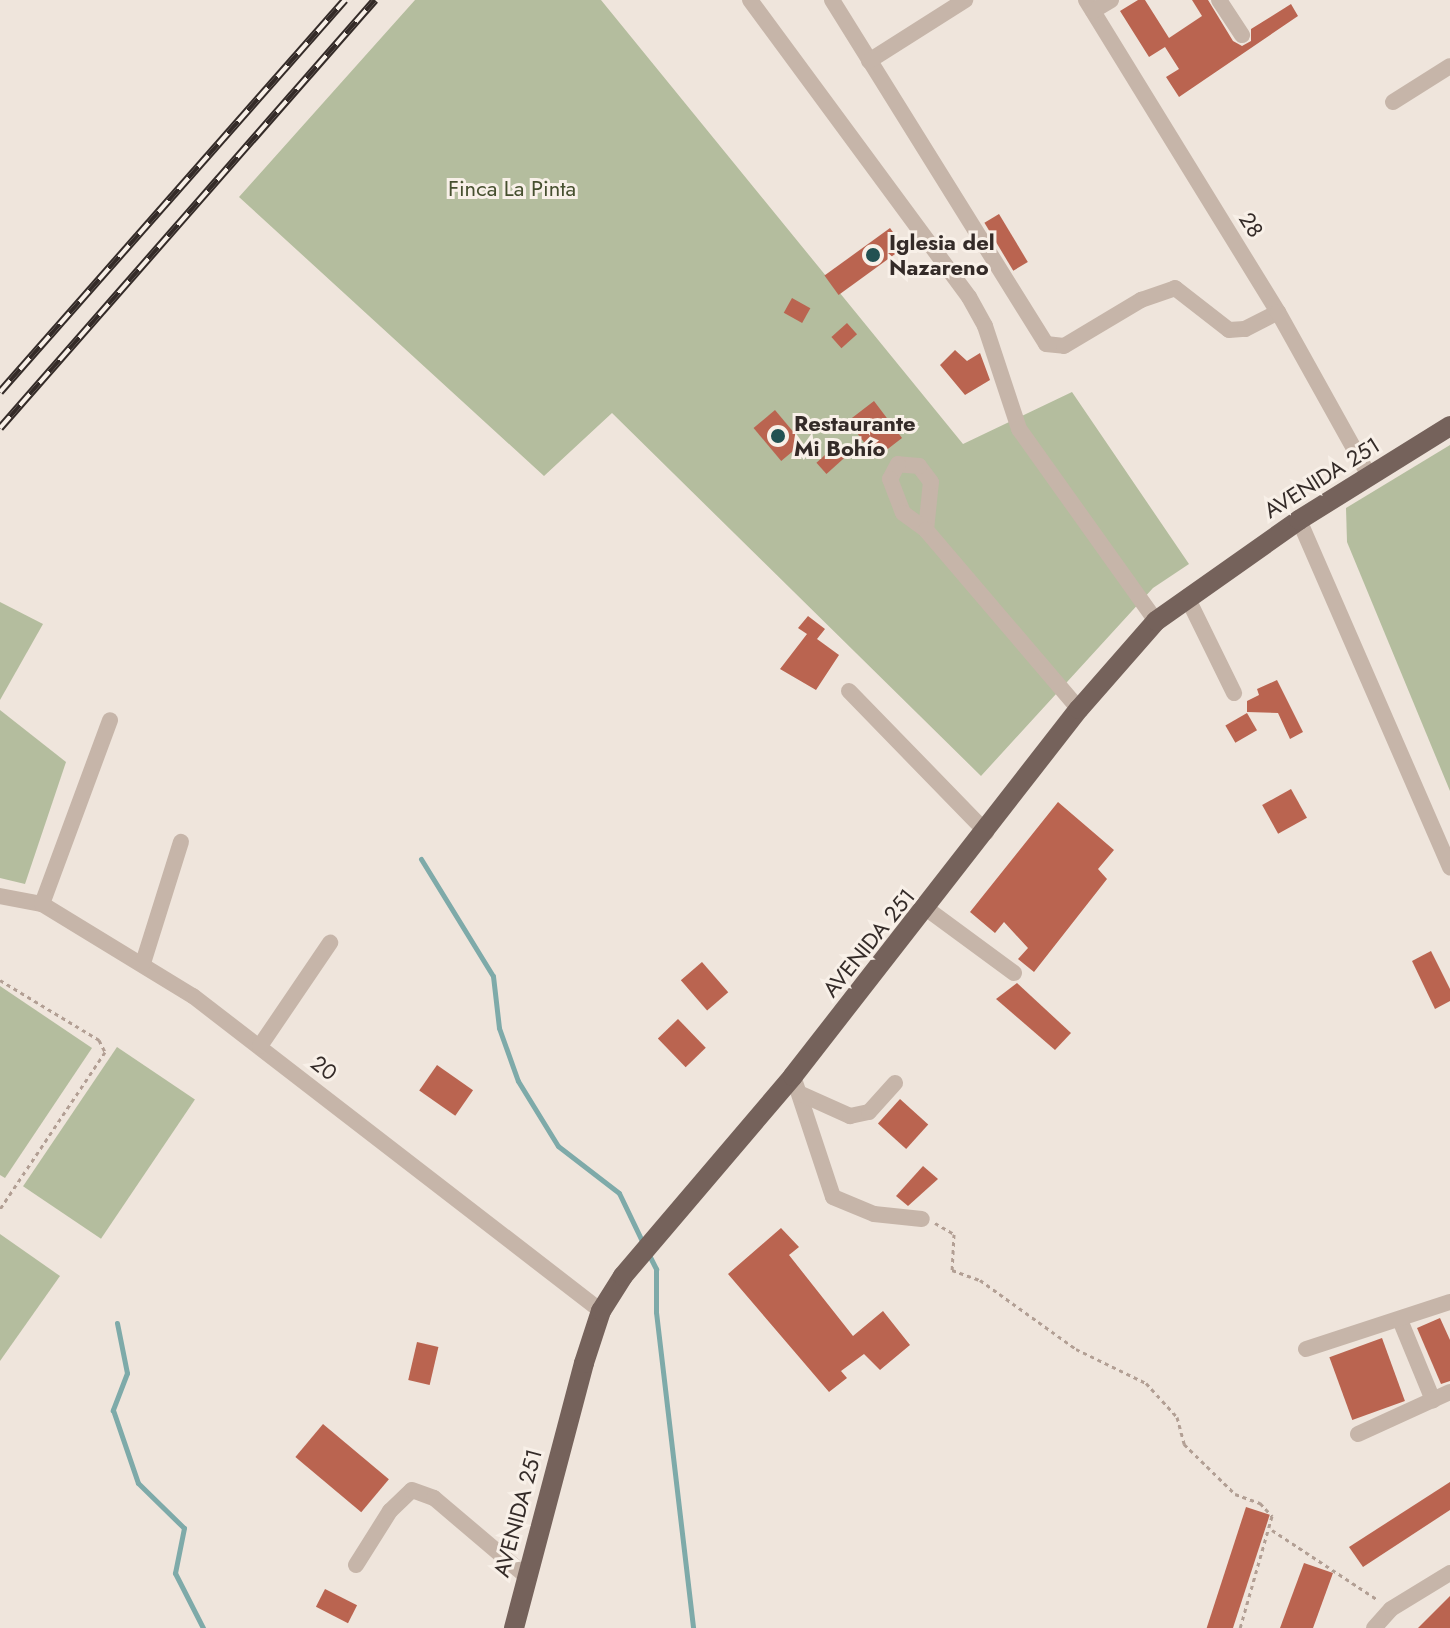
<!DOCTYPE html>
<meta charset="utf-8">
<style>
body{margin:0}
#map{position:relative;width:1450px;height:1628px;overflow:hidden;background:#efe5dc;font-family:Jost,sans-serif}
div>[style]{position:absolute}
.green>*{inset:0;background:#b4bd9e;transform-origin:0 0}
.stream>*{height:5px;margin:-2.5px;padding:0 2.5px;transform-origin:2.5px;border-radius:2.5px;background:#7eaaa9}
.building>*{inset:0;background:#ba6450;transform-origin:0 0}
.path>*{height:3px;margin-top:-1.5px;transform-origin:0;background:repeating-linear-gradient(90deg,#b29f94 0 4px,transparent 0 8px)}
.minor>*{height:16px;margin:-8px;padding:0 8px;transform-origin:8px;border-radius:8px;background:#c6b5a9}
.major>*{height:20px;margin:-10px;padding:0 10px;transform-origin:10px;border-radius:10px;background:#75625b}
.rail>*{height:8px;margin-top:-4px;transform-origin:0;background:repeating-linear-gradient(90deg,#f8f0e8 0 15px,#342b28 0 30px);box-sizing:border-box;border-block:2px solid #342b28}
.dots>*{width:22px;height:22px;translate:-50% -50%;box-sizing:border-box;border:4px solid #f8f0e8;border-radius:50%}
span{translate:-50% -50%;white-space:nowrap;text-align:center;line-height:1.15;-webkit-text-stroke:6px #f8f0e8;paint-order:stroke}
.park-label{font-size:22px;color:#46502f}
.street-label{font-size:22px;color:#342b28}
.poi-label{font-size:22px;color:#342b28;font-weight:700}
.left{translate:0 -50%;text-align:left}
</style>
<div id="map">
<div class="green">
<i style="clip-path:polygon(415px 0,601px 0,963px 444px,1072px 392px,1189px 564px,1153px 588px,981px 776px,612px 413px,544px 476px,239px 197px)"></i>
<i style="clip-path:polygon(1450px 445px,1450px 791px,1347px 542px,1346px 508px)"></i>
<i style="clip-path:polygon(0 602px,43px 624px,0 700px)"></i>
<i style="clip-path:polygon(0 710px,66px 762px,25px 884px,0 878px)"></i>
<i style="clip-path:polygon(0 986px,92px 1048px,5px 1178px,0 1175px)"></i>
<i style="left:117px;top:1047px;width:94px;height:168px;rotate:34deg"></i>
<i style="clip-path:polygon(0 1234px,60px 1276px,0 1361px)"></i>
</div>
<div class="stream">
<i style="left:421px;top:859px;width:137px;rotate:58.4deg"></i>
<i style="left:493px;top:976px;width:52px;rotate:83.4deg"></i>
<i style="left:499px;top:1028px;width:56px;rotate:70.3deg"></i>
<i style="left:518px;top:1081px;width:76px;rotate:58.4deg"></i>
<i style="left:558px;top:1146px;width:77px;rotate:37.6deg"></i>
<i style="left:619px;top:1193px;width:55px;rotate:64.4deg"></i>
<i style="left:649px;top:1255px;width:16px;rotate:63deg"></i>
<i style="left:656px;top:1269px;width:43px;rotate:90deg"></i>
<i style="left:656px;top:1312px;width:318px;rotate:83.3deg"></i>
<i style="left:117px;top:1323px;width:51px;rotate:78.7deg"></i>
<i style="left:127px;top:1373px;width:40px;rotate:111deg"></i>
<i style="left:113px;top:1410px;width:77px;rotate:71.1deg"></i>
<i style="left:138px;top:1483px;width:64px;rotate:44.4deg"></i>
<i style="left:184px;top:1528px;width:46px;rotate:101.3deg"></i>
<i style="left:175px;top:1573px;width:62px;rotate:63deg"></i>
</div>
<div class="building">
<i style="clip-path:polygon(1138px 0,1145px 0,1169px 38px,1202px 16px,1192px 0,1208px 0,1233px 41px,1242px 46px,1251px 41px,1251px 29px,1291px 4px,1298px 16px,1179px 97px,1166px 77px,1179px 69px,1165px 47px,1149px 57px,1120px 11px)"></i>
<i style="left:999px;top:214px;width:56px;height:17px;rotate:59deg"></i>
<i style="left:890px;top:228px;width:24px;height:81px;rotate:54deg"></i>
<i style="left:792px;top:298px;width:21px;height:17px;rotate:29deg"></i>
<i style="left:847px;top:323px;width:15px;height:21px;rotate:48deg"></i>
<i style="clip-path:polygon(955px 350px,967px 361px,980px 353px,990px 380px,965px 395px,940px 365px)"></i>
<i style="clip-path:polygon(874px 401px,902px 438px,880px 455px,876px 449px,872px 453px,848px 421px)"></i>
<i style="left:775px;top:410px;width:43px;height:28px;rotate:50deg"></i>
<i style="left:835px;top:446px;width:15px;height:25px;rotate:48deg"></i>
<i style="clip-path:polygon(808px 616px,825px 629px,817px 639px,839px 655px,816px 690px,780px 669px,807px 634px,798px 628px)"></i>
<i style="clip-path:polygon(1277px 680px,1303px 732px,1290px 739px,1278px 713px,1247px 712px,1247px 701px,1259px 695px,1257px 689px)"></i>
<i style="left:1247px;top:713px;width:20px;height:25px;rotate:60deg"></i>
<i style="left:1291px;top:789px;width:33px;height:33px;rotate:61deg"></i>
<i style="clip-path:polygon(1058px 802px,1114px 850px,1098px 869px,1107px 879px,1034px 972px,1018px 959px,1028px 948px,1004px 922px,995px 933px,970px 912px)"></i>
<i style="clip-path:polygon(1431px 951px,1450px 989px,1450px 1001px,1435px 1009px,1412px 961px)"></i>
<i style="left:702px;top:962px;width:40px;height:28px;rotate:49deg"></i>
<i style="clip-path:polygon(1017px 983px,1071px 1033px,1055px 1050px,996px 999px)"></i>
<i style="left:678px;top:1019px;width:40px;height:28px;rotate:46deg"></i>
<i style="left:437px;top:1065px;width:44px;height:31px;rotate:35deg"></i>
<i style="left:900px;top:1099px;width:38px;height:33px;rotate:42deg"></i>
<i style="clip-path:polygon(923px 1166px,938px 1179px,908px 1206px,896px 1196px)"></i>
<i style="clip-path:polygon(781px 1228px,799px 1247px,789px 1255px,853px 1336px,883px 1311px,910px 1345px,880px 1370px,864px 1354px,841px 1371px,847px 1378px,829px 1392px,728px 1274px)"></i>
<i style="clip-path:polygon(1440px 1318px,1450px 1340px,1450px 1381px,1441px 1384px,1417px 1328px)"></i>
<i style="left:1382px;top:1338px;width:67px;height:56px;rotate:70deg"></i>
<i style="left:417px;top:1342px;width:22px;height:39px;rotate:13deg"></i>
<i style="left:323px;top:1424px;width:86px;height:43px;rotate:40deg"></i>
<i style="clip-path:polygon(1450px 1482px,1450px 1510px,1363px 1567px,1349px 1547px)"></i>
<i style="left:1246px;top:1507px;width:25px;height:128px;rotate:18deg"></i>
<i style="clip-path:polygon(1304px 1563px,1333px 1573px,1313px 1628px,1280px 1628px)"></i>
<i style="left:325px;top:1589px;width:36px;height:20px;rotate:27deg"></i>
<i style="clip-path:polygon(1450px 1596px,1450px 1628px,1418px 1628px)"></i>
</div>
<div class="path">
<i style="left:0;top:980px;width:116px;rotate:31.2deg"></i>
<i style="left:99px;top:1040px;width:13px;rotate:63deg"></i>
<i style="left:105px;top:1052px;width:189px;rotate:123.8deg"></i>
<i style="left:935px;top:1223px;width:22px;rotate:30deg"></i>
<i style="left:954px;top:1234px;width:36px;rotate:93deg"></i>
<i style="left:952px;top:1270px;width:30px;rotate:20deg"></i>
<i style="left:980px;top:1280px;width:118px;rotate:35.7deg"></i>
<i style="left:1076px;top:1349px;width:78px;rotate:25.9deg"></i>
<i style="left:1146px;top:1383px;width:46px;rotate:47.6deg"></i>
<i style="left:1177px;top:1417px;width:28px;rotate:75deg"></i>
<i style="left:1184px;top:1444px;width:71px;rotate:44.4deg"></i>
<i style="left:1235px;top:1494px;width:27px;rotate:20deg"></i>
<i style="left:1260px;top:1503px;width:18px;rotate:47deg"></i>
<i style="left:1272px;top:1516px;width:116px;rotate:105.9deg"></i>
<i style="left:1272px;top:1530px;width:127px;rotate:33.4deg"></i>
</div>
<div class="minor">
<i style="left:750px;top:0;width:369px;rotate:53.6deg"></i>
<i style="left:969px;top:297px;width:33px;rotate:61deg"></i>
<i style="left:985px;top:326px;width:108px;rotate:71.7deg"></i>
<i style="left:1019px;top:429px;width:236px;rotate:54.5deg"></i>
<i style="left:832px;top:0;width:405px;rotate:58.1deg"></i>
<i style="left:1046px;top:344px;width:18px;rotate:6deg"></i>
<i style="left:1064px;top:346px;width:90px;rotate:-30.9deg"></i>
<i style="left:1141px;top:300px;width:36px;rotate:-19deg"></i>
<i style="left:1175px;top:288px;width:68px;rotate:37.9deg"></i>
<i style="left:1229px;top:330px;width:16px;rotate:-4deg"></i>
<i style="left:1245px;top:329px;width:37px;rotate:-27deg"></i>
<i style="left:1086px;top:0;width:366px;rotate:58.4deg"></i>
<i style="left:1278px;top:312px;width:189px;rotate:60.9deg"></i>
<i style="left:1219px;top:0;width:42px;rotate:56.7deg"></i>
<i style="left:1093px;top:11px;width:21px;rotate:-31deg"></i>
<i style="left:869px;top:61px;width:114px;rotate:-32.4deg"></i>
<i style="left:1393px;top:102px;width:67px;rotate:-32.3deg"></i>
<i style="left:1299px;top:520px;width:379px;rotate:66.5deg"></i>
<i style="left:926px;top:530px;width:48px;rotate:-84.1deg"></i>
<i style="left:931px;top:482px;width:20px;rotate:-127deg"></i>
<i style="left:919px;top:466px;width:21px;rotate:-175deg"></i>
<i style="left:898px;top:464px;width:17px;rotate:118deg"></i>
<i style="left:890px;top:479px;width:36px;rotate:69deg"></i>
<i style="left:903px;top:513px;width:29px;rotate:36deg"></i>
<i style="left:926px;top:530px;width:235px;rotate:49.5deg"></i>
<i style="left:1187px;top:597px;width:107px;rotate:63.9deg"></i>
<i style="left:849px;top:691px;width:197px;rotate:45.8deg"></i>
<i style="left:0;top:896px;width:43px;rotate:10.8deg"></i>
<i style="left:42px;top:904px;width:177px;rotate:31.4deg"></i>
<i style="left:193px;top:996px;width:515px;rotate:37.67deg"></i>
<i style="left:42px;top:904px;width:196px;rotate:-69.7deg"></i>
<i style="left:927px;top:909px;width:108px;rotate:36.3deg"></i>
<i style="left:143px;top:963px;width:127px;rotate:-72.6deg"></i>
<i style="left:260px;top:1046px;width:125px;rotate:-55.8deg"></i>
<i style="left:793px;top:1076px;width:127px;rotate:71.7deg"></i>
<i style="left:833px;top:1197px;width:44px;rotate:22.5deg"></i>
<i style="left:874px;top:1214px;width:48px;rotate:5.9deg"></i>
<i style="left:801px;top:1094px;width:54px;rotate:24.2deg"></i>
<i style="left:850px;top:1116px;width:19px;rotate:-12deg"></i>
<i style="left:869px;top:1112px;width:39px;rotate:-48deg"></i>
<i style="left:1400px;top:1320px;width:87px;rotate:67.6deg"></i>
<i style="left:1306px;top:1349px;width:151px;rotate:-18.1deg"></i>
<i style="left:1358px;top:1434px;width:101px;rotate:-24.5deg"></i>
<i style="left:356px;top:1565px;width:64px;rotate:-57.8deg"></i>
<i style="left:390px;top:1511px;width:30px;rotate:-44deg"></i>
<i style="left:412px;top:1490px;width:23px;rotate:20deg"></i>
<i style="left:434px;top:1498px;width:122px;rotate:40.3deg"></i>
<i style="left:1374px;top:1628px;width:25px;rotate:-48deg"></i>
<i style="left:1391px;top:1609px;width:69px;rotate:-31.4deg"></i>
</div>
<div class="major">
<i style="left:514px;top:1628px;width:274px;rotate:-75.2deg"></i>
<i style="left:584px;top:1363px;width:55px;rotate:-71.9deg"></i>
<i style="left:601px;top:1311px;width:41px;rotate:-57.8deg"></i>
<i style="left:623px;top:1276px;width:262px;rotate:-49.6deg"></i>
<i style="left:793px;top:1076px;width:465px;rotate:-52.1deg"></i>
<i style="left:1079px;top:709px;width:117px;rotate:-48.8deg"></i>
<i style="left:1156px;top:621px;width:175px;rotate:-35.2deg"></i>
<i style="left:1299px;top:520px;width:178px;rotate:-31.9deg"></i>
</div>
<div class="rail">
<i style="left:0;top:392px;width:522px;rotate:-48.65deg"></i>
<i style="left:0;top:428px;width:569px;rotate:-48.78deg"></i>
</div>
<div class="dots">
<i style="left:873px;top:255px;background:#225152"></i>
<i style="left:778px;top:436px;background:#225152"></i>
</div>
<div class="park-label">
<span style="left:512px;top:189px">Finca La Pinta</span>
</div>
<div class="street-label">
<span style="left:1251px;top:225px;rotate:58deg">28</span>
<span style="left:1322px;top:478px;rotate:-32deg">AVENIDA 251</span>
<span style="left:869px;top:943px;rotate:-51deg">AVENIDA 251</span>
<span style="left:324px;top:1068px;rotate:38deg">20</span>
<span style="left:518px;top:1513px;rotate:-75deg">AVENIDA 251</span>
</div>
<div class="poi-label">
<span class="left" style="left:889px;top:255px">Iglesia del<br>Nazareno</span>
<span class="left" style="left:794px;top:436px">Restaurante<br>Mi Bohío</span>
</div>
</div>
